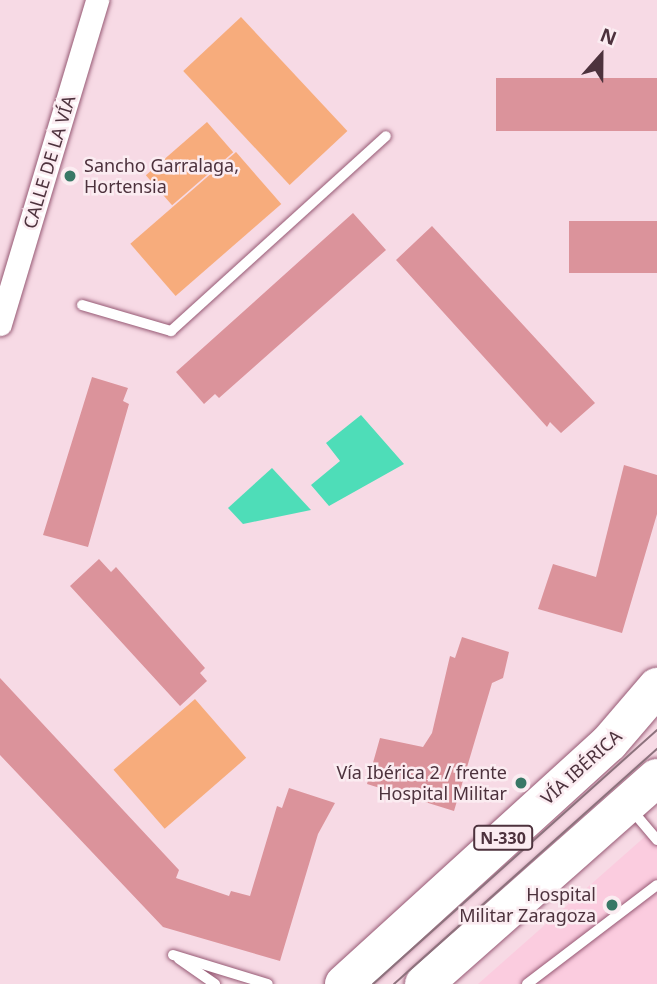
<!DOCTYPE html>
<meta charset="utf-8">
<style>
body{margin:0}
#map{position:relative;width:657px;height:984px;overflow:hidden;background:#f7dae5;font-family:"Noto Sans",sans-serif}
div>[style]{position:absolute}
.built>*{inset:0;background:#fbccdf}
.green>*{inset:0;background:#f7ac7c;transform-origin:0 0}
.water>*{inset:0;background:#4eddb8}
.building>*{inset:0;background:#db939b;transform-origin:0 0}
.roads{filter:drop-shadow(0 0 2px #965974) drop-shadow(0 0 2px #965974)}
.lane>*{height:10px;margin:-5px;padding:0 5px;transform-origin:5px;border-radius:5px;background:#fff}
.street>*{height:23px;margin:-11.5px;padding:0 11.5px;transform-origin:11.5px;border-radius:11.5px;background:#fff}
.highway>*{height:38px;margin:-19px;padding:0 19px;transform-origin:19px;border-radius:19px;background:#fff}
.tram>*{height:2px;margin:-1px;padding:0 1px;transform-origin:1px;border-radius:1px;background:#8d727d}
.dots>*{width:19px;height:19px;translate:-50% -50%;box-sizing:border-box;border:4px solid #fbecf1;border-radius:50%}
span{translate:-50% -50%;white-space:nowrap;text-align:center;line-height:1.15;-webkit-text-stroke:5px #fbecf1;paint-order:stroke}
.shield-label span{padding:2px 5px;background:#fbecf1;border:2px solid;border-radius:5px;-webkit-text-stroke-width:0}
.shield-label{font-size:16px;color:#4d323d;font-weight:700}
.street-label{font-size:18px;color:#4d323d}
.poi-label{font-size:18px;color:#4d323d}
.left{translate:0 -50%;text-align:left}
.right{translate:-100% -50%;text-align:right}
.north{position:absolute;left:566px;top:21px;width:70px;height:70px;-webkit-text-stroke:5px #fbecf1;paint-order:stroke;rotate:21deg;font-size:19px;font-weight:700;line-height:28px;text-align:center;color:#4d323d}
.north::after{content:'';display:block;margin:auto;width:24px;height:32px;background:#4d323d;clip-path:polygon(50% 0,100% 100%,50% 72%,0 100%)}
</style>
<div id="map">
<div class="built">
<i style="clip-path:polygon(657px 826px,657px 984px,478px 984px)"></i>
</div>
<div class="green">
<i style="left:241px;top:17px;width:156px;height:79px;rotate:47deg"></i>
<i style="left:207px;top:122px;width:40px;height:81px;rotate:49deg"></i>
<i style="left:236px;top:152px;width:69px;height:140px;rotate:49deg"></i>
<i style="left:195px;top:699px;width:78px;height:108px;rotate:49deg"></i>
</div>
<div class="water">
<i style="clip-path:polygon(361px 415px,404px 464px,329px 506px,311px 485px,340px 461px,326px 443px)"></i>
<i style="clip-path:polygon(272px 468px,311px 510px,243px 524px,228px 508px)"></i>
</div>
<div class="building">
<i style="left:657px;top:78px;width:53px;height:161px;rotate:90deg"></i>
<i style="clip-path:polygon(353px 213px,386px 250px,219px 398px,215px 394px,204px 404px,176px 372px)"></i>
<i style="left:657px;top:221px;width:52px;height:88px;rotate:90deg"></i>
<i style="clip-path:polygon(432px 226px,595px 403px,561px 433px,550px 422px,547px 427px,396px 260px)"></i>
<i style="clip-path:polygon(92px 377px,128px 388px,123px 401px,129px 404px,88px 547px,43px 535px)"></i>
<i style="clip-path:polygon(624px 465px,657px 475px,657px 514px,622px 633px,538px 609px,553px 564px,596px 577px)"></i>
<i style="clip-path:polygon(99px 559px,111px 572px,116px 567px,205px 668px,200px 673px,207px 681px,180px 706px,70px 586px)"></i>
<i style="clip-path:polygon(462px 637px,509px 652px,503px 678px,492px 683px,454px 811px,367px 784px,380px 738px,423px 747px,432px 733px,450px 656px,455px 658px)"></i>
<i style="clip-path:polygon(0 678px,179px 870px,176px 878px,229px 896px,231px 891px,250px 896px,277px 806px,282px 808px,289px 788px,335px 803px,318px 834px,280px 961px,163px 927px,0 755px)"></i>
</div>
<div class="roads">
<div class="lane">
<i style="left:82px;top:305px;width:93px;rotate:16.3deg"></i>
<i style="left:171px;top:331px;width:290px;rotate:-42.2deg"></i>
<i style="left:630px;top:808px;width:42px;rotate:49.8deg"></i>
<i style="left:173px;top:955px;width:99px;rotate:17deg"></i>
<i style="left:179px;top:959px;width:44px;rotate:34.8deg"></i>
<i style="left:527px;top:984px;width:163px;rotate:-37.3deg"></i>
</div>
<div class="street">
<i style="left:0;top:324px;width:338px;rotate:-73.3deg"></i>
</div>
<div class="highway">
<i style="left:344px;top:984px;width:358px;rotate:-42.3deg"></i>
<i style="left:609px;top:743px;width:74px;rotate:-49.4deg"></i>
<i style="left:424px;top:984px;width:311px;rotate:-41.5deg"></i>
</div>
</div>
<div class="tram">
<i style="left:373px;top:984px;width:381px;rotate:-41.8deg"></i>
<i style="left:394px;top:984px;width:353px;rotate:-41.8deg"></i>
</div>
<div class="dots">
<i style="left:70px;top:176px;background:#387866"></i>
<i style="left:521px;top:783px;background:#387866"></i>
<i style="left:612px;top:905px;background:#387866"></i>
</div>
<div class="shield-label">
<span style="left:503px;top:838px">N-330</span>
</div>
<div class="street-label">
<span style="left:49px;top:162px;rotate:-73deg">CALLE DE LA VÍA</span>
<span style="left:581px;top:767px;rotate:-42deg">VÍA IBÉRICA</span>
</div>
<div class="poi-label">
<span class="left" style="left:84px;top:176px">Sancho Garralaga,<br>Hortensia</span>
<span class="right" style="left:507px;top:783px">Vía Ibérica 2 / frente<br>Hospital Militar</span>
<span class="right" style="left:596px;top:905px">Hospital<br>Militar Zaragoza</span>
</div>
<div class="north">N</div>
</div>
